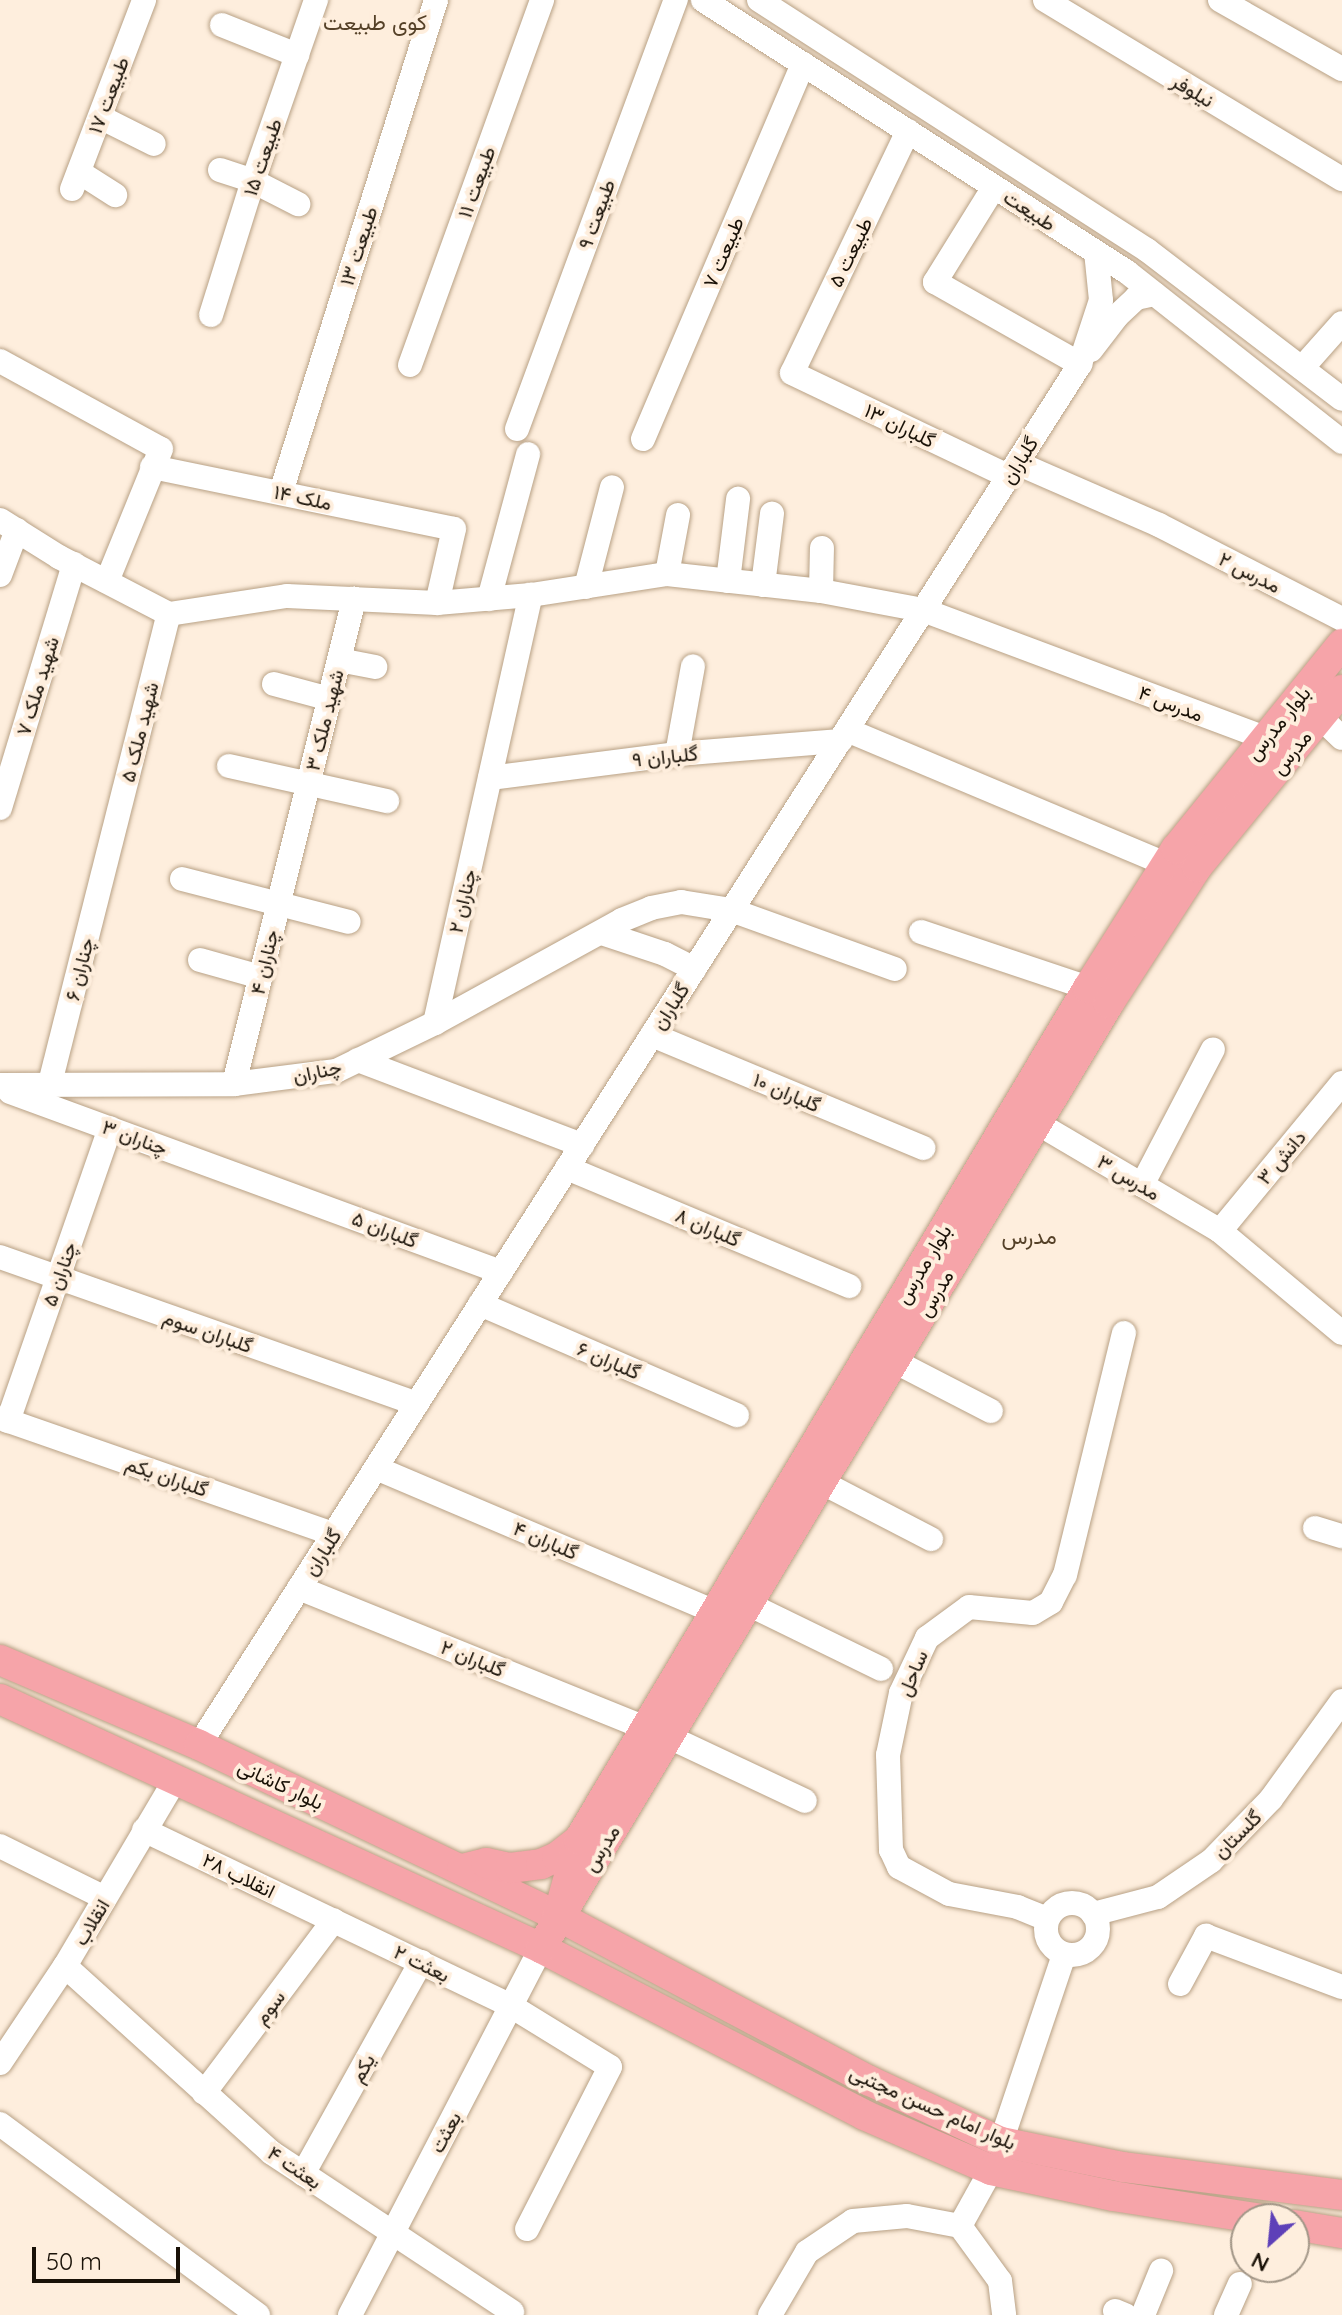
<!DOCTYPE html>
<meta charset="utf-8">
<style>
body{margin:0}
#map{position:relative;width:1342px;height:2315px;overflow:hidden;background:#feeedd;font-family:Quicksand,Vazirmatn,sans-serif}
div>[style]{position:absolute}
.roads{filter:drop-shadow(0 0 2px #b8a185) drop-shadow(0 0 2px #b8a185)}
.minor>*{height:24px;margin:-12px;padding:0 12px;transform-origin:12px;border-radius:12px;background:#fff}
.minor>.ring{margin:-12px;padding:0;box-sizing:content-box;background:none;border:24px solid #fff;border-radius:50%}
.major>*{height:30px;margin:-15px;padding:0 15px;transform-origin:15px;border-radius:15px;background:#f6a4a9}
span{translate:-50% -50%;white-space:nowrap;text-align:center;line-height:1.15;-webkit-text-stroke:8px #feeedd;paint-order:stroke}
.street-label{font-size:20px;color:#191107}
.neighbourhood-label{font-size:22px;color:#554128}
.north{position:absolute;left:1230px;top:2203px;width:80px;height:80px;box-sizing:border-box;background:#feeedd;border:2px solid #a29687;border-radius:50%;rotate:207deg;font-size:22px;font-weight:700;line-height:32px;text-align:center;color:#191107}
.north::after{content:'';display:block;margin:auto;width:28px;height:36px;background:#5e40b8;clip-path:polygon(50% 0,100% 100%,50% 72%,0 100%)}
.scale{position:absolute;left:32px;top:2247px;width:148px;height:36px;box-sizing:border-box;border:4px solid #191107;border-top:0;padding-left:10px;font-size:24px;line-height:28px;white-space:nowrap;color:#191107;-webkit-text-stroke:6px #feeedd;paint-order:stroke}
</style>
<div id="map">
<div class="roads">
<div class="minor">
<i style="left:703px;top:0;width:504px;rotate:32.68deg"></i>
<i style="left:1127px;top:272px;width:274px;rotate:38.3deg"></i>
<i style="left:759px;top:0;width:462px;rotate:32.8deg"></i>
<i style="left:1147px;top:250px;width:245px;rotate:37.4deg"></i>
<i style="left:1045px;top:0;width:347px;rotate:31.1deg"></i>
<i style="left:1220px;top:0;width:140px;rotate:29.5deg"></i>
<i style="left:222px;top:25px;width:81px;rotate:21.8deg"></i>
<i style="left:100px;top:117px;width:60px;rotate:26.6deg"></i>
<i style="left:908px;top:131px;width:268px;rotate:115.6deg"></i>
<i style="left:792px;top:373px;width:239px;rotate:25.5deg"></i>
<i style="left:220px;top:170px;width:35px;rotate:18deg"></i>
<i style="left:253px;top:181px;width:51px;rotate:27.1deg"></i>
<i style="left:79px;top:172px;width:43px;rotate:32.6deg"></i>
<i style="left:994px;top:187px;width:112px;rotate:121.8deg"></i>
<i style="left:935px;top:282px;width:167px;rotate:29.5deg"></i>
<i style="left:72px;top:189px;width:202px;rotate:-69.1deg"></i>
<i style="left:211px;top:315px;width:140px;rotate:-72.6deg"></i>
<i style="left:253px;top:181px;width:192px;rotate:-70.8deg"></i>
<i style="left:1091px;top:350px;width:43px;rotate:-52.6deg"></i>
<i style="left:1117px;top:316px;width:26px;rotate:-43deg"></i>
<i style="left:1136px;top:298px;width:19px;rotate:-12deg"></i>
<i style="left:0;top:361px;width:183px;rotate:28.7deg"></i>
<i style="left:161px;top:449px;width:143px;rotate:112.2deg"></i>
<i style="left:410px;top:365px;width:388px;rotate:-70.1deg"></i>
<i style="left:1302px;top:368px;width:60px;rotate:-48.4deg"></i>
<i style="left:517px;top:429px;width:458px;rotate:-69.7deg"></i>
<i style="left:643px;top:439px;width:408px;rotate:-66.9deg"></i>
<i style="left:1017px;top:463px;width:155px;rotate:23.6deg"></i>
<i style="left:1159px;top:525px;width:206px;rotate:27.2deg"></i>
<i style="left:152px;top:467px;width:308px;rotate:11.6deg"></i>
<i style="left:454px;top:529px;width:76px;rotate:102.9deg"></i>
<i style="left:281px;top:492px;width:516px;rotate:-72.51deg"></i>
<i style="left:0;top:520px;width:70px;rotate:32.1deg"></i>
<i style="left:59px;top:557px;width:124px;rotate:27.4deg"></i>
<i style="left:169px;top:614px;width:119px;rotate:-8.7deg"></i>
<i style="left:287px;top:596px;width:150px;rotate:2.7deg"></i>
<i style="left:437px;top:603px;width:94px;rotate:-4.9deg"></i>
<i style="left:531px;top:595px;width:138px;rotate:-8.8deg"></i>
<i style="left:667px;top:574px;width:155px;rotate:6.3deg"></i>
<i style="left:821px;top:591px;width:104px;rotate:10.6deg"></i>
<i style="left:923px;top:610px;width:366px;rotate:20.5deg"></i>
<i style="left:667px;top:574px;width:60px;rotate:-79.4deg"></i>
<i style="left:0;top:575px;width:48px;rotate:-69.3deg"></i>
<i style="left:728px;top:581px;width:83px;rotate:-83deg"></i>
<i style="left:763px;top:585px;width:72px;rotate:-82.8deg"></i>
<i style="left:586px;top:587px;width:103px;rotate:-75.4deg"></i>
<i style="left:821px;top:591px;width:43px;rotate:-88.7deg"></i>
<i style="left:489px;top:599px;width:150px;rotate:-74.9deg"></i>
<i style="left:339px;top:660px;width:37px;rotate:11deg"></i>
<i style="left:274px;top:684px;width:58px;rotate:15deg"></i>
<i style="left:1320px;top:717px;width:30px;rotate:44deg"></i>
<i style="left:847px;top:730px;width:346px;rotate:22.8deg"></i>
<i style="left:677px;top:754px;width:89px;rotate:-79.7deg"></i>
<i style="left:229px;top:766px;width:162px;rotate:12.5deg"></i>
<i style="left:490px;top:778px;width:189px;rotate:-7.3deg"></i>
<i style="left:677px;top:754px;width:164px;rotate:-4.6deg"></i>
<i style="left:0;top:808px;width:255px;rotate:-73.1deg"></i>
<i style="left:182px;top:879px;width:172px;rotate:14.4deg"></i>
<i style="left:921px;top:932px;width:176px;rotate:18.5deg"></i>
<i style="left:602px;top:933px;width:66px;rotate:18.4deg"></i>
<i style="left:665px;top:954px;width:33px;rotate:27deg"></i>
<i style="left:200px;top:960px;width:63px;rotate:15.6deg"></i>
<i style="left:435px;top:1023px;width:439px;rotate:-77.4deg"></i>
<i style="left:652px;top:1035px;width:294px;rotate:22.6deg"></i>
<i style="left:358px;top:1060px;width:240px;rotate:20.8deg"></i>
<i style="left:234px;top:1084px;width:500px;rotate:-76.1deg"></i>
<i style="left:0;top:1085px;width:234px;rotate:-0.2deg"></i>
<i style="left:234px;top:1084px;width:103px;rotate:-7.3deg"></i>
<i style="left:336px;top:1071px;width:110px;rotate:-25.9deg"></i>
<i style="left:435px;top:1023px;width:213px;rotate:-28.8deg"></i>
<i style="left:622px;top:920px;width:31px;rotate:-22deg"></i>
<i style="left:651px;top:908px;width:31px;rotate:-11deg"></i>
<i style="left:681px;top:902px;width:51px;rotate:9.1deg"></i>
<i style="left:731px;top:910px;width:174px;rotate:19.8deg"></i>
<i style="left:49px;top:1087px;width:488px;rotate:-75.8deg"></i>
<i style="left:10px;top:1092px;width:523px;rotate:20.13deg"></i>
<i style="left:1037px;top:1123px;width:212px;rotate:30.5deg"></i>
<i style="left:1220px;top:1231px;width:159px;rotate:39.9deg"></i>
<i style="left:567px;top:1168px;width:306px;rotate:22.7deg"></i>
<i style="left:1142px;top:1185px;width:153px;rotate:-62.4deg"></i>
<i style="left:1220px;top:1231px;width:192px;rotate:-50.5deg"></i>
<i style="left:0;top:1257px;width:442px;rotate:19.4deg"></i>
<i style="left:480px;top:1304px;width:280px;rotate:23.4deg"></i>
<i style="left:894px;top:1361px;width:109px;rotate:27.3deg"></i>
<i style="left:0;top:1418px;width:353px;rotate:19.2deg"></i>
<i style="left:8px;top:1421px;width:310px;rotate:-70.8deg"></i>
<i style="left:376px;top:1468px;width:368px;rotate:23deg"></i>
<i style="left:821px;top:1482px;width:124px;rotate:27.4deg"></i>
<i style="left:1315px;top:1528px;width:28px;rotate:17deg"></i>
<i style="left:299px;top:1588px;width:374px;rotate:22deg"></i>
<i style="left:748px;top:1604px;width:148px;rotate:26deg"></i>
<i style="left:669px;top:1737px;width:150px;rotate:25.2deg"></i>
<i style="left:199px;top:1745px;width:1638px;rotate:-57.46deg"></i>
<i style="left:1080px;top:364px;width:67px;rotate:-71.8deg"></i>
<i style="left:1101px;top:300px;width:48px;rotate:-95.9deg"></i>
<i style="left:144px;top:1830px;width:407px;rotate:25.6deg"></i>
<i style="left:511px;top:2006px;width:116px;rotate:31.6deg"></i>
<i style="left:610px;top:2067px;width:182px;rotate:117.1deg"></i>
<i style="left:0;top:1846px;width:117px;rotate:26.3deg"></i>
<i class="ring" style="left:1046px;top:1903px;width:28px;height:28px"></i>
<i style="left:1093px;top:1914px;width:67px;rotate:-14.7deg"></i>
<i style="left:1158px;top:1897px;width:64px;rotate:-34.2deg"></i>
<i style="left:1211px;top:1861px;width:86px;rotate:-45.9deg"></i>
<i style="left:1271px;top:1799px;width:121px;rotate:-54.1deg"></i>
<i style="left:1047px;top:1919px;width:31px;rotate:-158deg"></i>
<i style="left:1018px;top:1907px;width:70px;rotate:-169.3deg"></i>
<i style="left:949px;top:1894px;width:57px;rotate:-151.6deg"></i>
<i style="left:899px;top:1867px;width:19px;rotate:-115deg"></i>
<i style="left:891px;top:1850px;width:95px;rotate:-91.8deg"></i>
<i style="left:888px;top:1755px;width:63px;rotate:-78.2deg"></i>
<i style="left:901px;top:1693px;width:61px;rotate:-64.7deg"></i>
<i style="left:927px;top:1638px;width:52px;rotate:-36.4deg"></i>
<i style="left:969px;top:1607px;width:64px;rotate:5.4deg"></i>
<i style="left:1033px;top:1613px;width:21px;rotate:-31deg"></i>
<i style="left:1051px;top:1602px;width:30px;rotate:-63deg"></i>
<i style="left:1065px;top:1575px;width:249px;rotate:-76.3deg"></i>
<i style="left:65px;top:1966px;width:279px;rotate:42.1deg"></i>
<i style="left:272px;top:2153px;width:288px;rotate:33.5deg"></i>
<i style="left:1180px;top:1984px;width:55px;rotate:-61.6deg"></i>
<i style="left:1206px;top:1936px;width:145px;rotate:20.6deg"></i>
<i style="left:0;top:2063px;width:117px;rotate:-56.2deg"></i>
<i style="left:65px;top:1966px;width:218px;rotate:-59.4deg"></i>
<i style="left:204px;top:2093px;width:216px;rotate:-53.1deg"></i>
<i style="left:0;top:2124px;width:321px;rotate:36.5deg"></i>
<i style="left:1001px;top:2142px;width:197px;rotate:-71.4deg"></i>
<i style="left:303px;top:2174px;width:243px;rotate:-60.9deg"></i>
<i style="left:960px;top:2226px;width:68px;rotate:54deg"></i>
<i style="left:1000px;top:2281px;width:34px;rotate:83deg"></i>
<i style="left:1115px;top:2311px;width:11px;rotate:22deg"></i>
<i style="left:350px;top:2315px;width:414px;rotate:-62.5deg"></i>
<i style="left:770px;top:2315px;width:73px;rotate:-59.6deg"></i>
<i style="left:807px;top:2252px;width:55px;rotate:-34deg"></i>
<i style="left:853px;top:2221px;width:54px;rotate:-5.3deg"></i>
<i style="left:907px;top:2216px;width:54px;rotate:10.7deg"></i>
<i style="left:960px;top:2226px;width:64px;rotate:-61deg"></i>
<i style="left:1143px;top:2315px;width:48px;rotate:-67.8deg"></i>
<i style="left:1226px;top:2315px;width:34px;rotate:-66deg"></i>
</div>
<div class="major">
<i style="left:0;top:1660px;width:216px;rotate:23.1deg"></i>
<i style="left:199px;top:1745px;width:398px;rotate:25.5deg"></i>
<i style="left:558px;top:1916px;width:353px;rotate:27.9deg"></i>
<i style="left:870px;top:2081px;width:145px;rotate:25deg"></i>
<i style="left:1001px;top:2142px;width:125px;rotate:11.6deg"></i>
<i style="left:1123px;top:2167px;width:221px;rotate:7.3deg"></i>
<i style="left:0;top:1699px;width:596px;rotate:24.71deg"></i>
<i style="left:541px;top:1948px;width:364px;rotate:27.3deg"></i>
<i style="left:864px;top:2115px;width:138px;rotate:23.4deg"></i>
<i style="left:991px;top:2170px;width:125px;rotate:12deg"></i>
<i style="left:1113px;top:2196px;width:151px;rotate:8.8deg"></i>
<i style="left:462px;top:1869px;width:25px;rotate:-14deg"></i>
<i style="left:486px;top:1863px;width:25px;rotate:12deg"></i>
<i style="left:510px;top:1868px;width:31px;rotate:-7deg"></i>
<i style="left:541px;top:1864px;width:17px;rotate:-24deg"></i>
<i style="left:557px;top:1857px;width:28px;rotate:-38deg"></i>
<i style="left:558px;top:1916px;width:79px;rotate:-74.6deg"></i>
<i style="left:579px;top:1840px;width:992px;rotate:-59.15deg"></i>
<i style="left:1088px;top:988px;width:165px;rotate:-57.7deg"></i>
<i style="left:1176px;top:849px;width:264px;rotate:-51deg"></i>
<i style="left:541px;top:1948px;width:1103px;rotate:-58.99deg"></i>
<i style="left:1109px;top:1003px;width:162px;rotate:-57.1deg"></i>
<i style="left:1197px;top:867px;width:229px;rotate:-50.7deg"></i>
<i style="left:1294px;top:2225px;width:49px;rotate:9.5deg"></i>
</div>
</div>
<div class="street-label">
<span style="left:1193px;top:90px;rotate:31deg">نیلوفر</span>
<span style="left:108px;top:95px;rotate:-69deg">طبیعت ۱۷</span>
<span style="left:262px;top:157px;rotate:-71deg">طبیعت ۱۵</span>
<span style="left:476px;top:182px;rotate:-70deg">طبیعت ۱۱</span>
<span style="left:1030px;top:210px;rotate:33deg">طبیعت</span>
<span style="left:596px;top:214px;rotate:-70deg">طبیعت ۹</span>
<span style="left:358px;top:246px;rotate:-72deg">طبیعت ۱۳</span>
<span style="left:723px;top:252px;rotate:-67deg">طبیعت ۷</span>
<span style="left:850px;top:252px;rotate:-64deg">۵ طبیعت</span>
<span style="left:900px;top:425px;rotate:26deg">۱۳ گلباران</span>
<span style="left:1019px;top:460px;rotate:-58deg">گلباران</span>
<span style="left:303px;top:497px;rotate:12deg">ملک ۱۴</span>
<span style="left:1250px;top:572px;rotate:27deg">مدرس ۲</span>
<span style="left:37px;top:686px;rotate:-73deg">شهید ملک ۷</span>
<span style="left:1171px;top:703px;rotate:21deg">مدرس ۴</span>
<span style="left:324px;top:720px;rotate:-76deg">۳ شهید ملک</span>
<span style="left:1278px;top:723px;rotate:-51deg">بلوار مدرس</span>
<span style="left:139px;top:732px;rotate:-76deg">شهید ملک ۵</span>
<span style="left:1291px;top:752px;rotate:-51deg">مدرس</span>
<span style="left:665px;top:756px;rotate:-6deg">۹ گلباران</span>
<span style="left:462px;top:901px;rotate:-77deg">۲ چناران</span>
<span style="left:264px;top:962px;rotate:-77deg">۴ چناران</span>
<span style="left:79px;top:969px;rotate:-76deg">چناران ۶</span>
<span style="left:670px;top:1006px;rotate:-57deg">گلباران</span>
<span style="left:317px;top:1071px;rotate:-12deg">چناران</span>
<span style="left:787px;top:1092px;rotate:23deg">گلباران ۱۰</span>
<span style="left:135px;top:1137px;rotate:20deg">چناران ۳</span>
<span style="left:1281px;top:1157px;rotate:-50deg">دانش ۳</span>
<span style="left:1129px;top:1177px;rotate:31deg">مدرس ۳</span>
<span style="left:708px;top:1227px;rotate:23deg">گلباران ۸</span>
<span style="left:385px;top:1229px;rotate:21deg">گلباران ۵</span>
<span style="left:923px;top:1264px;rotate:-59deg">بلوار مدرس</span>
<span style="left:59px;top:1274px;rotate:-71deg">۵ چناران</span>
<span style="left:935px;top:1293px;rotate:-59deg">مدرس</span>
<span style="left:208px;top:1331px;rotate:19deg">گلباران سوم</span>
<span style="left:609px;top:1360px;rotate:23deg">گلباران ۶</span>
<span style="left:167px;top:1476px;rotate:19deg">گلباران یکم</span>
<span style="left:546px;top:1540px;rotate:23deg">گلباران ۴</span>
<span style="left:322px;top:1552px;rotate:-57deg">گلباران</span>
<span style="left:473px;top:1658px;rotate:22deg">گلباران ۲</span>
<span style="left:912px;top:1673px;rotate:-67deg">ساحل</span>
<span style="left:281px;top:1784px;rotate:25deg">بلوار کاشانی</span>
<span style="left:1237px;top:1834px;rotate:-45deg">گلستان</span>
<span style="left:601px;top:1848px;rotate:-58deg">مدرس</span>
<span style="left:239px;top:1875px;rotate:26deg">۲۸ انقلاب</span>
<span style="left:91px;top:1922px;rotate:-59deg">انقلاب</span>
<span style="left:422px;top:1963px;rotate:26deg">۲ بعثت</span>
<span style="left:269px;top:2007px;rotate:-53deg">سوم</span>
<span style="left:362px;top:2068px;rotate:-61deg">یکم</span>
<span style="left:933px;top:2107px;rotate:24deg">بلوار امام حسن مجتبی</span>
<span style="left:445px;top:2132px;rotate:-62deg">بعثت</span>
<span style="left:295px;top:2167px;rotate:34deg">۴ بعثت</span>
</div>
<div class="neighbourhood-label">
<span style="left:375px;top:23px">کوی طبیعت</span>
<span style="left:1029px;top:1237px">مدرس</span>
</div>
<div class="north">N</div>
<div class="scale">50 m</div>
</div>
